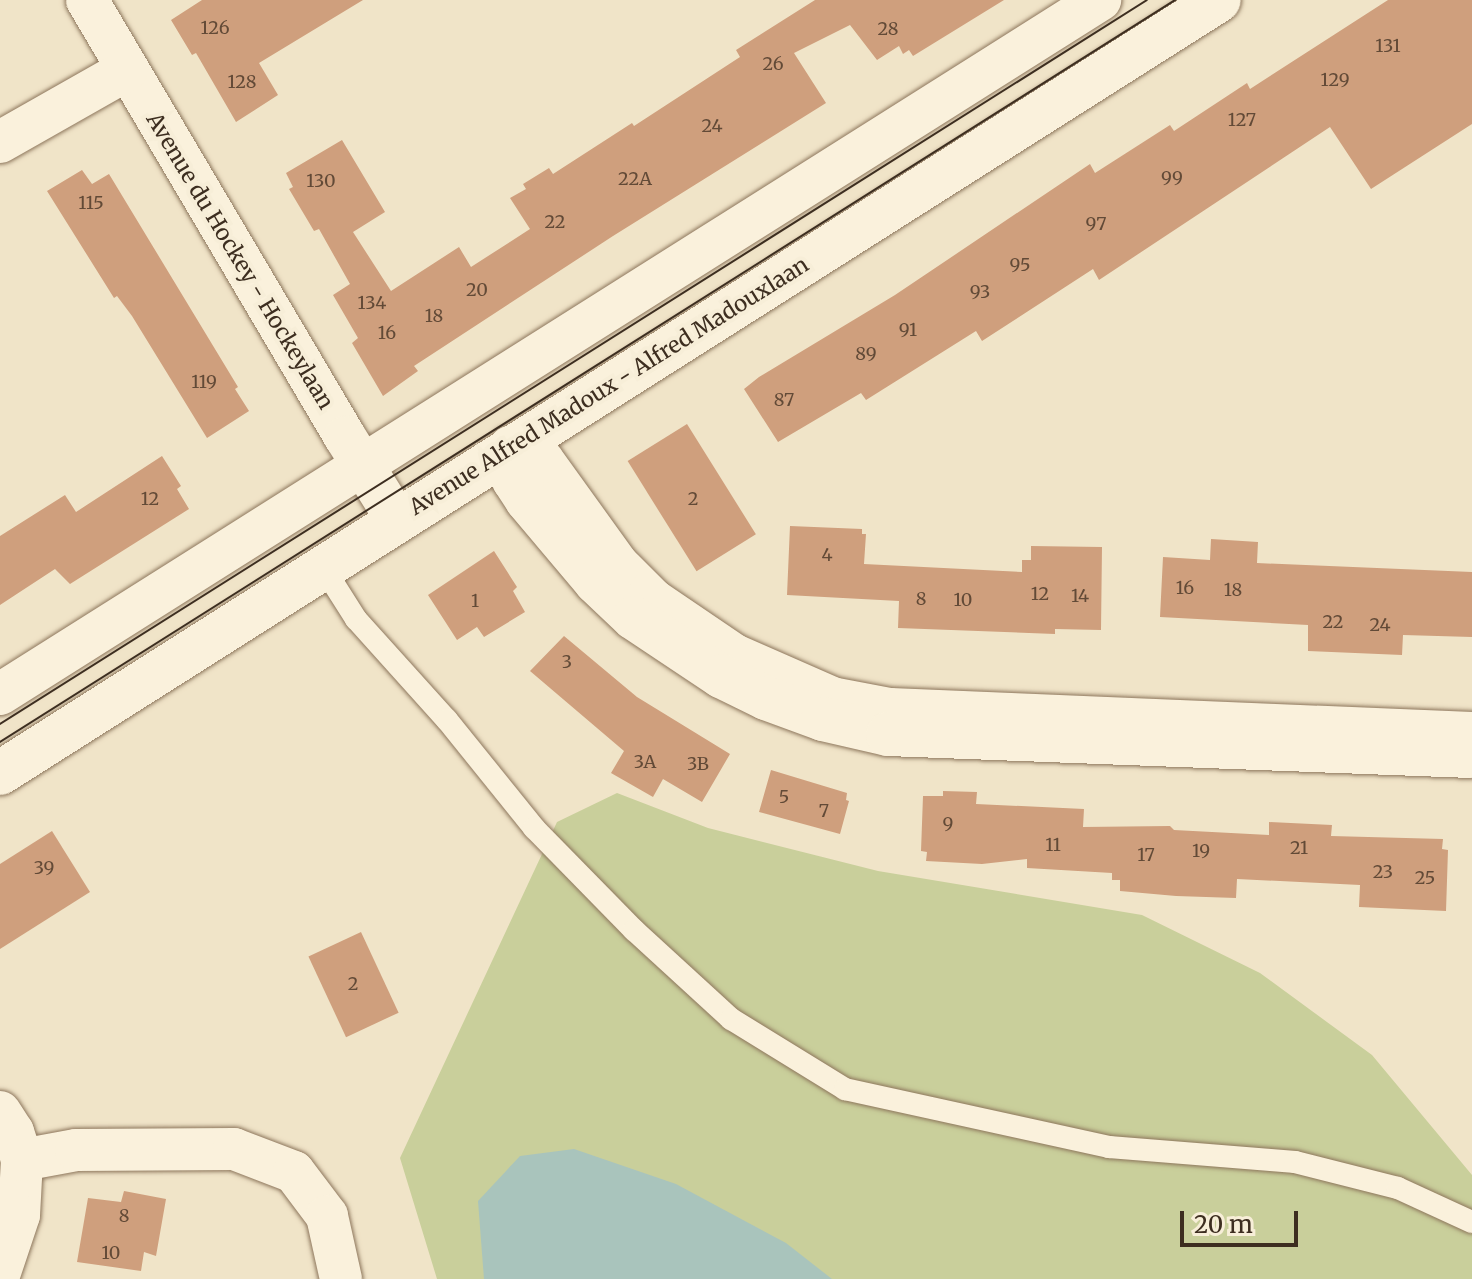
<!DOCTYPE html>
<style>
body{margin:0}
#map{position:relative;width:1472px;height:1279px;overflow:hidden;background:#f0e4c8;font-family:Merriweather,serif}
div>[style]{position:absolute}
.green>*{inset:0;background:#c9cf9b}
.water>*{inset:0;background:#a9c4bc}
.building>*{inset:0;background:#cf9f7d;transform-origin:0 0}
.roads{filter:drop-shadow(0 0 2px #8d765c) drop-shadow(0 0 2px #8d765c)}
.lane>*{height:22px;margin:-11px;padding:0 11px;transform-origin:11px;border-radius:11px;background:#faf1dc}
.street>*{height:42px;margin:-21px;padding:0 21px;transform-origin:21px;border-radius:21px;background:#faf1dc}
.secondary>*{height:44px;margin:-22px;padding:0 22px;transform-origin:22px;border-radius:22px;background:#faf1dc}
.tram>*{height:2px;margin:-1px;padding:0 1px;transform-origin:1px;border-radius:1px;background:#3d2e20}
span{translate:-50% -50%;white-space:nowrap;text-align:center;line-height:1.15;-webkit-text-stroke:8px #f7eed8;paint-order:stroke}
.number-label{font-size:18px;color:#624a37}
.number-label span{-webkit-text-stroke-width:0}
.street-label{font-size:22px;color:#3d2e20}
.scale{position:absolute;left:1180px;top:1211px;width:118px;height:36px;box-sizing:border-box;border:4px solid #3d2e20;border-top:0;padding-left:10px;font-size:24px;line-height:28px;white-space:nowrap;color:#3d2e20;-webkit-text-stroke:6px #f7eed8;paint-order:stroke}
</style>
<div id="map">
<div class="green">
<i style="clip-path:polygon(617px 793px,708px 828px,878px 871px,1142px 915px,1260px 973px,1372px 1055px,1472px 1175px,1472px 1279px,437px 1279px,400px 1158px,557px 822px)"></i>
</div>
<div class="water">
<i style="clip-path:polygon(574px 1149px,676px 1184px,786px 1243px,832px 1279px,484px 1279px,478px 1201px,520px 1156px)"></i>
</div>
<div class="building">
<i style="clip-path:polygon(202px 0,363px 0,259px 63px,278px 95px,236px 122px,196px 53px,192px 55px,171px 20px)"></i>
<i style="clip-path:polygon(815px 0,1004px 0,913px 56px,909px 50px,903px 54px,899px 46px,877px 60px,850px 25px,794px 53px,826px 103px,613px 236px,414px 366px,418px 371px,383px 396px,352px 343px,358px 338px,333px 295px,350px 284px,319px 229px,314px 231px,289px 189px,293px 187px,286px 173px,342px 140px,385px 212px,353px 232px,391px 291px,459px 247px,471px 267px,530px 229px,510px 198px,526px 189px,523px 184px,549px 168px,553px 174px,632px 123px,634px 126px,740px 57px,736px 50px)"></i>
<i style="clip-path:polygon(1388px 0,1472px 0,1472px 124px,1371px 189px,1330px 127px,1099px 280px,1093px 269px,982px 341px,976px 331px,866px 400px,861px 393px,778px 442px,744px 389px,759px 377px,895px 295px,1090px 164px,1095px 173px,1170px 125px,1174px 131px,1247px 83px,1250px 89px)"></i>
<i style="clip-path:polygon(82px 170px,92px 184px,109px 174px,238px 387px,235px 389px,249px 411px,207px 438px,132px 316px,117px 296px,114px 298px,47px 191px)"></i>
<i style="left:687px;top:424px;width:130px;height:70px;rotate:58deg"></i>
<i style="clip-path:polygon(162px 456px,181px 486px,177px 489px,189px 509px,70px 584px,55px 569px,0 605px,0 536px,65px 495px,76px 512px)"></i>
<i style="clip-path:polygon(790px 526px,862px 529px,862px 534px,866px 534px,864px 564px,1022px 572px,1022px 560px,1031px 560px,1031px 546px,1102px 547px,1101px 630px,1055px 629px,1055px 634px,898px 628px,899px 601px,787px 595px)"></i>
<i style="clip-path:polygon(1211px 539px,1258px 542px,1257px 563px,1472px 572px,1472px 637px,1403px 635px,1402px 655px,1308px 651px,1308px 625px,1160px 617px,1163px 557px,1210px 560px)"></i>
<i style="clip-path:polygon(494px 551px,517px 587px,513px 591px,525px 612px,484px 637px,477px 627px,457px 640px,428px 595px)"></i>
<i style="clip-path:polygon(564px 636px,637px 697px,730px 754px,702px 802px,663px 779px,653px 797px,611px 773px,624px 751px,530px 671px)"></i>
<i style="clip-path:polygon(771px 770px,847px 793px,846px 800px,849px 801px,840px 834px,759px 812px)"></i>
<i style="clip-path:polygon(943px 791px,977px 792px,976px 804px,1084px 809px,1083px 827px,1170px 826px,1174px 830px,1269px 835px,1269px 822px,1332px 825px,1331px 836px,1443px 839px,1442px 849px,1448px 850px,1446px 911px,1359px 907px,1360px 885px,1237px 879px,1236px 898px,1176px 896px,1120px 891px,1120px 880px,1112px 880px,1112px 873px,1027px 868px,1027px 859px,982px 864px,926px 861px,927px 852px,921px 851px,923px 796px,943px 796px)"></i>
<i style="clip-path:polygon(52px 831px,90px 892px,0 949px,0 864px)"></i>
<i style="left:361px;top:932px;width:89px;height:58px;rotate:65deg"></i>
<i style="clip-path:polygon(124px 1191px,166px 1199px,156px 1256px,144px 1252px,141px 1271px,77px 1262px,88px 1198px,121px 1202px)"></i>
</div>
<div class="roads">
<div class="lane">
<i style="left:323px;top:567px;width:62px;rotate:57.6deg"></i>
<i style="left:356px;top:619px;width:136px;rotate:48deg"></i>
<i style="left:447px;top:720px;width:139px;rotate:51.1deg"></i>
<i style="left:534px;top:828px;width:143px;rotate:45.6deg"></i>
<i style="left:634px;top:930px;width:132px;rotate:42.5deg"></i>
<i style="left:731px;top:1019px;width:134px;rotate:31.6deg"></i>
<i style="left:845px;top:1089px;width:270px;rotate:12.4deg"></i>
<i style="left:1109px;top:1147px;width:187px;rotate:4.6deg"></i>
<i style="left:1295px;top:1162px;width:106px;rotate:14.2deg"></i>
<i style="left:1398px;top:1188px;width:81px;rotate:24.7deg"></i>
</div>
<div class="street">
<i style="left:87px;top:0;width:507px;rotate:59.44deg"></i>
<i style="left:345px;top:437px;width:98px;rotate:57.9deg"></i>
<i style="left:0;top:142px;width:146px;rotate:-29.6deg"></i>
<i style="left:0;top:694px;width:1301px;rotate:-32.25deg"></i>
<i style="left:0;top:1112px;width:24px;rotate:57deg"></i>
<i style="left:13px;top:1132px;width:29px;rotate:72deg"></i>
<i style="left:22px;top:1160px;width:55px;rotate:93.1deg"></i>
<i style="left:19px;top:1215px;width:60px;rotate:108.4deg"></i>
<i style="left:22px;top:1160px;width:55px;rotate:-10.5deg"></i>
<i style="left:76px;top:1150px;width:158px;rotate:-0.4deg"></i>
<i style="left:234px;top:1149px;width:64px;rotate:21deg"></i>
<i style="left:294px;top:1172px;width:55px;rotate:53.1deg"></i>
<i style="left:327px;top:1216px;width:65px;rotate:77.5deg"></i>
</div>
<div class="secondary">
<i style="left:1472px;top:734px;width:582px;rotate:-177.64deg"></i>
<i style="left:890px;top:710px;width:59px;rotate:-169.3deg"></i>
<i style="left:832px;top:699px;width:107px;rotate:-156.3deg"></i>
<i style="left:734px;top:656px;width:98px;rotate:-145.8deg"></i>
<i style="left:653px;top:601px;width:51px;rotate:-135deg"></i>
<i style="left:617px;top:565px;width:128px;rotate:-125.8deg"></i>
<i style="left:542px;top:461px;width:34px;rotate:-157deg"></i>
<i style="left:511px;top:448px;width:32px;rotate:85deg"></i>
<i style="left:514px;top:480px;width:24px;rotate:57deg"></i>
<i style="left:527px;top:500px;width:107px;rotate:49.9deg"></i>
<i style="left:596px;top:582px;width:52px;rotate:43.5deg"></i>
<i style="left:634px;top:618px;width:105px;rotate:33.7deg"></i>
<i style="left:721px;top:676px;width:50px;rotate:26.1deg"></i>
<i style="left:766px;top:698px;width:61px;rotate:20.2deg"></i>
<i style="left:823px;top:719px;width:67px;rotate:13deg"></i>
<i style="left:888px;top:734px;width:584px;rotate:2.16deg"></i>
<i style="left:0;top:773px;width:1443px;rotate:-32.38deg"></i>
</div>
</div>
<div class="tram">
<i style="left:0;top:724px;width:1356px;rotate:-32.26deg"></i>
<i style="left:0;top:742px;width:1390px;rotate:-32.27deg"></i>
</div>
<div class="number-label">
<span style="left:215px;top:28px">126</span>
<span style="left:888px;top:29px">28</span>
<span style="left:1388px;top:46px">131</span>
<span style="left:773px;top:64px">26</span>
<span style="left:1335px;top:80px">129</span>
<span style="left:242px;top:82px">128</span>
<span style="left:1242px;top:120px">127</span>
<span style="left:712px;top:126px">24</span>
<span style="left:1172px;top:178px">99</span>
<span style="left:635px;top:179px">22A</span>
<span style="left:321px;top:181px">130</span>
<span style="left:91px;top:203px">115</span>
<span style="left:555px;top:222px">22</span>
<span style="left:1096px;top:224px">97</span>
<span style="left:1020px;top:265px">95</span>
<span style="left:477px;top:290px">20</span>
<span style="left:980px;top:292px">93</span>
<span style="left:372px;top:303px">134</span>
<span style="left:434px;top:316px">18</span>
<span style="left:908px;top:330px">91</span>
<span style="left:387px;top:333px">16</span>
<span style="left:866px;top:354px">89</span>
<span style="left:204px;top:382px">119</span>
<span style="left:784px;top:400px">87</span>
<span style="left:150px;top:499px">12</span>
<span style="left:693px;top:499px">2</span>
<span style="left:827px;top:555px">4</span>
<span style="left:1185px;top:588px">16</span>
<span style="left:1233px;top:590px">18</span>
<span style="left:1040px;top:594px">12</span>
<span style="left:1080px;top:596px">14</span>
<span style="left:921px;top:599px">8</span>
<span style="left:963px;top:600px">10</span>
<span style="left:475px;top:601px">1</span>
<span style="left:1333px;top:622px">22</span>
<span style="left:1380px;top:625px">24</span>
<span style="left:567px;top:662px">3</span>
<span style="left:645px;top:762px">3A</span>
<span style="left:698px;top:764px">3B</span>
<span style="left:784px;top:797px">5</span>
<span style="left:824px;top:811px">7</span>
<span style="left:948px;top:824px">9</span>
<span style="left:1053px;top:845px">11</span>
<span style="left:1299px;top:848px">21</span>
<span style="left:1201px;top:851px">19</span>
<span style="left:1146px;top:855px">17</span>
<span style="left:44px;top:868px">39</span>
<span style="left:1383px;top:872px">23</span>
<span style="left:1425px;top:878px">25</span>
<span style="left:353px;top:984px">2</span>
<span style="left:124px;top:1216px">8</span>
<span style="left:111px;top:1253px">10</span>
</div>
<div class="street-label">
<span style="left:240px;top:261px;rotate:59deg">Avenue du Hockey - Hockeylaan</span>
<span style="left:609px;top:386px;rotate:-32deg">Avenue Alfred Madoux - Alfred Madouxlaan</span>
</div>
<div class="scale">20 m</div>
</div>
